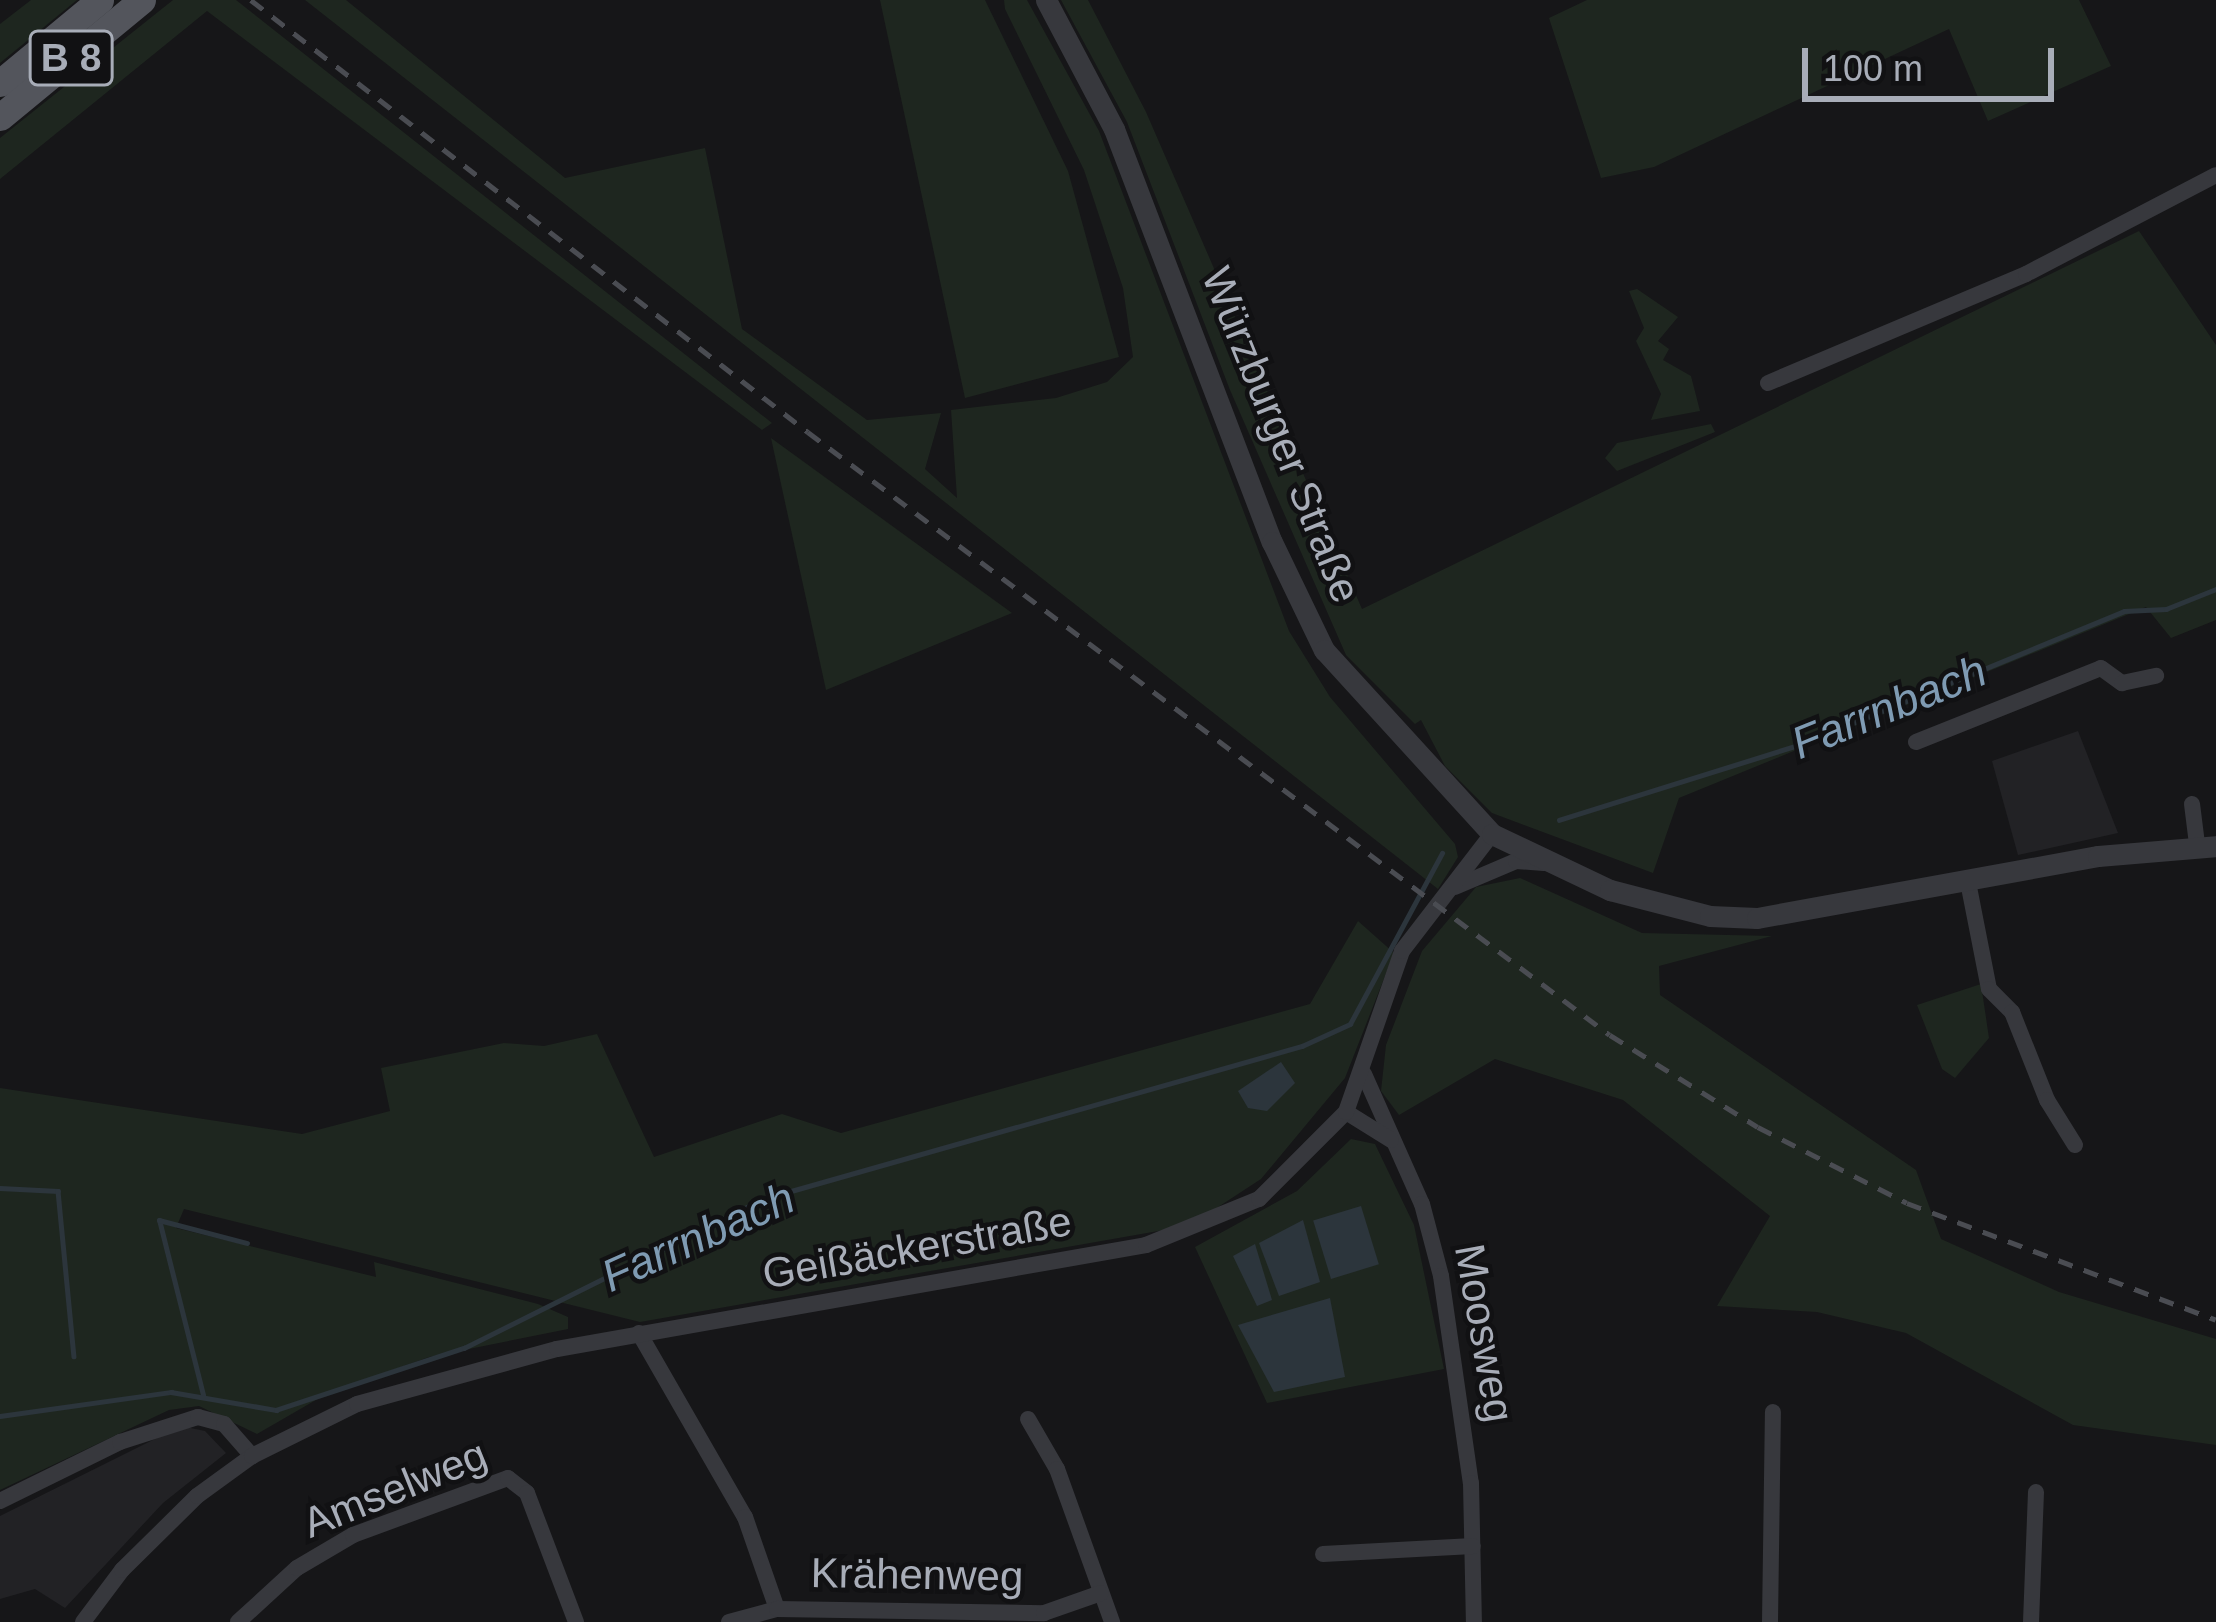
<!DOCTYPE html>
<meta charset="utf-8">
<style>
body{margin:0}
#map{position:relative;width:2216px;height:1622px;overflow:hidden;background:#161618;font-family:Arial,sans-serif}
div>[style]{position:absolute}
.built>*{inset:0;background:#222225}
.green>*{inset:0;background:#1e261f}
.water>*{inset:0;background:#2c353c;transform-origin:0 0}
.stream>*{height:4.5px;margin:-2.25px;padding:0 2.25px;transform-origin:2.25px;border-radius:2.25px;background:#2c353c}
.minor>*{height:16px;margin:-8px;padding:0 8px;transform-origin:8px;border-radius:8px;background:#37383d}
.tertiary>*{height:21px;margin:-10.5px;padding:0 10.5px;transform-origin:10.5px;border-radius:10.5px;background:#37383d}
.primary>*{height:27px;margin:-13.5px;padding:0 13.5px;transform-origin:13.5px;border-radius:13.5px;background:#53555c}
.rail>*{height:4.5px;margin-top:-2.25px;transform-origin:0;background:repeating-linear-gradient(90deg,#4a4c52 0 15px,transparent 0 27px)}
span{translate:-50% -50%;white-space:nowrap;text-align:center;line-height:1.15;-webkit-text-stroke:9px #111113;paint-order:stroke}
.shield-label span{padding:3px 9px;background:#111113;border:3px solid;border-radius:9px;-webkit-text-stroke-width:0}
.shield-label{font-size:39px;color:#a8adb8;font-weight:700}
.street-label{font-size:42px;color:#a8adb8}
.water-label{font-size:45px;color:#7f9bb3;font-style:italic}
.scale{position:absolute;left:1802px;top:48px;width:252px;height:54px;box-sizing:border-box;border:6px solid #a8adb8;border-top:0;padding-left:15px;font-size:36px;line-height:42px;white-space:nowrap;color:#a8adb8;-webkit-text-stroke:9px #111113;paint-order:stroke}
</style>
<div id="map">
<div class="built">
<i style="clip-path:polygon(2078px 731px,2118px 833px,2018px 855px,1992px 761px)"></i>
<i style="clip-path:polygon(181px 1426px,205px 1431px,226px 1453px,163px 1503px,65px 1608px,35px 1589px,0 1599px,0 1516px)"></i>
</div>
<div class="green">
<i style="clip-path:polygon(31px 0,77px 0,0 63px,0 24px)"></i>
<i style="clip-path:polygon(173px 0,236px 0,772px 423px,762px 430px,207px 11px,0 179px,0 138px)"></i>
<i style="clip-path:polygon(305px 0,346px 0,565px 178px,705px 148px,742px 329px,867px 420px,941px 413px,925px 469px,957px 498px,951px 410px,1056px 398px,1107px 382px,1133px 357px,1123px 288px,1084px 170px,1005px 9px,1004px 0,1027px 0,1099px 131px,1289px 631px,1330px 697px,1455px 844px,1458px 857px,1438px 889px)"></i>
<i style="clip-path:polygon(880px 0,985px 0,1068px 171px,1119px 357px,965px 398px)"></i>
<i style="clip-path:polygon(1061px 0,1088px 0,1146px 112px,1362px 609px,2139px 231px,2216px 345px,2216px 620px,2171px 638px,2146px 607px,1679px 798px,1653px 873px,1492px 813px,1445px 766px,1421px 720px,1415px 724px,1346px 655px,1230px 390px,1127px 122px)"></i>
<i style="clip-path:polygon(1587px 0,2079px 0,2111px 66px,1988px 121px,1949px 29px,1654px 167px,1601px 178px,1549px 18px)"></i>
<i style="clip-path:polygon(1637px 289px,1678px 317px,1658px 341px,1669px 349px,1663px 360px,1691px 376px,1700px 411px,1651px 420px,1661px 394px,1636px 341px,1644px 328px,1629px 291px)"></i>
<i style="clip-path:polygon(1711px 424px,1715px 432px,1617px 471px,1605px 458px,1617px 443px)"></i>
<i style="clip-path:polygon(771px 438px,1012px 613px,826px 690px)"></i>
<i style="clip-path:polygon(1520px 878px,1642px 933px,1772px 936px,1659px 966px,1660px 995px,1916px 1170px,1941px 1239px,2059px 1292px,2216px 1339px,2216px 1445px,2073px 1425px,1906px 1333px,1817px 1312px,1717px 1306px,1770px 1216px,1623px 1100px,1495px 1059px,1399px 1115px,1381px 1091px,1386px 1045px,1422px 951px,1476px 887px)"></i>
<i style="clip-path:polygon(1358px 921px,1394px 953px,1345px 1078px,1261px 1179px,1212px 1211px,1164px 1230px,640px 1322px,184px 1209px,176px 1228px,376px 1277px,374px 1262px,538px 1304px,568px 1317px,568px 1329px,429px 1357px,328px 1393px,257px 1434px,199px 1406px,169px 1410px,0 1490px,0 1088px,302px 1134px,390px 1111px,381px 1068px,504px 1043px,544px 1046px,597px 1034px,654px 1157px,782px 1114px,841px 1133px,1310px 1004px)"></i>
<i style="clip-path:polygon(1981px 984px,1989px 1038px,1955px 1078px,1942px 1069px,1917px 1005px)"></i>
<i style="clip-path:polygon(1351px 1139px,1375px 1144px,1414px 1225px,1444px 1369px,1267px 1403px,1195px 1247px,1297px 1191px)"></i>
</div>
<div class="water">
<i style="clip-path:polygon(1281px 1062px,1295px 1083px,1267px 1111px,1248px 1108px,1238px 1091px)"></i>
<i style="left:1361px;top:1206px;width:61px;height:50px;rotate:73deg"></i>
<i style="clip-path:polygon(1303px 1220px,1320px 1282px,1279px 1296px,1259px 1243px)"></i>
<i style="clip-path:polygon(1255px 1244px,1272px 1300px,1257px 1306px,1233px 1256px)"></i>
<i style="clip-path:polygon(1330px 1298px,1345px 1377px,1274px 1392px,1238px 1325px)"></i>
</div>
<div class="stream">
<i style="left:1559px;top:820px;width:255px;rotate:-17.4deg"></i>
<i style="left:1802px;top:744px;width:348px;rotate:-22.4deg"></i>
<i style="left:2124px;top:611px;width:42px;rotate:-2.7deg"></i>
<i style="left:2166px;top:609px;width:54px;rotate:-21.8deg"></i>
<i style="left:0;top:1188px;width:58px;rotate:3deg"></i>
<i style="left:58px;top:1191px;width:166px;rotate:84.5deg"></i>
<i style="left:203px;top:1395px;width:180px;rotate:-104.1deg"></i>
<i style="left:159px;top:1220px;width:91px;rotate:14.6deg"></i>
<i style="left:0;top:1416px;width:173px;rotate:-8deg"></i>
<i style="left:171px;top:1392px;width:107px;rotate:9.7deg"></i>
<i style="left:276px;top:1410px;width:198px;rotate:-18.3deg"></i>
<i style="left:464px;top:1348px;width:334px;rotate:-26.5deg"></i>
<i style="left:763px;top:1199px;width:560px;rotate:-15.85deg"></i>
<i style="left:1302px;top:1046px;width:53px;rotate:-24.6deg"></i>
<i style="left:1350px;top:1024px;width:194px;rotate:-61.7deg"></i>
</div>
<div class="minor">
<i style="left:1768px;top:383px;width:280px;rotate:-22.9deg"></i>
<i style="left:2026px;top:274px;width:214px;rotate:-27.5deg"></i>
<i style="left:1916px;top:742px;width:199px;rotate:-21.8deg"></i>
<i style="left:2101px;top:668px;width:26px;rotate:36deg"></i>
<i style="left:2122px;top:683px;width:35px;rotate:-12deg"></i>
<i style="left:2192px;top:804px;width:40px;rotate:82.9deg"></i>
<i style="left:1968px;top:882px;width:109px;rotate:78.9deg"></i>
<i style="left:1989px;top:989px;width:33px;rotate:45deg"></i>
<i style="left:2012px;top:1012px;width:95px;rotate:68.3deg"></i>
<i style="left:2047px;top:1100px;width:53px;rotate:58.1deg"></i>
<i style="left:1455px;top:887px;width:66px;rotate:-23.1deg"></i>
<i style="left:1516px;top:861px;width:28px;rotate:4deg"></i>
<i style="left:1364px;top:1074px;width:142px;rotate:66deg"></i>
<i style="left:1422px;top:1204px;width:74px;rotate:75.2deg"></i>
<i style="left:1441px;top:1276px;width:209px;rotate:81.8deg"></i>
<i style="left:1471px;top:1483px;width:139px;rotate:88.8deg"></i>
<i style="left:1346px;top:1112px;width:53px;rotate:31.9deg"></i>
<i style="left:639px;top:1333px;width:212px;rotate:60.1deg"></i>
<i style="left:745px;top:1517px;width:97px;rotate:70.8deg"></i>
<i style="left:1028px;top:1419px;width:58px;rotate:59.9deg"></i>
<i style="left:1057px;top:1469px;width:163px;rotate:70.2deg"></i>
<i style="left:0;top:1501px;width:134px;rotate:-26.2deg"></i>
<i style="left:120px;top:1442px;width:82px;rotate:-17.8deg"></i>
<i style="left:198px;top:1417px;width:27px;rotate:15deg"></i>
<i style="left:224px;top:1424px;width:43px;rotate:48.8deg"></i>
<i style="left:1323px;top:1554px;width:150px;rotate:-3.1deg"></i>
<i style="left:83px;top:1622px;width:65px;rotate:-53.1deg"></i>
<i style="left:122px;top:1570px;width:105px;rotate:-44.6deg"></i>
<i style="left:197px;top:1496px;width:68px;rotate:-36deg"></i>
<i style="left:252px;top:1456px;width:117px;rotate:-26.3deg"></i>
<i style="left:357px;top:1404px;width:207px;rotate:-15.4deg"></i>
<i style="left:557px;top:1349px;width:598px;rotate:-10.01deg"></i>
<i style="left:1146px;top:1245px;width:122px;rotate:-22.2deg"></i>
<i style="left:1259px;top:1199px;width:123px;rotate:-45deg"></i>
<i style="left:1346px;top:1112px;width:170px;rotate:-70.8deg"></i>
<i style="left:1402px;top:951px;width:148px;rotate:-52.4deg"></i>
<i style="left:238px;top:1622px;width:80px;rotate:-42.5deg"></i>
<i style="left:297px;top:1568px;width:65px;rotate:-30.5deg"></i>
<i style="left:353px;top:1535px;width:165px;rotate:-20.2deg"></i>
<i style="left:508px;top:1478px;width:24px;rotate:38deg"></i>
<i style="left:527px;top:1493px;width:138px;rotate:69.2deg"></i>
<i style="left:729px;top:1622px;width:50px;rotate:-15.2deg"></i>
<i style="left:777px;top:1609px;width:267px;rotate:0.9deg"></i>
<i style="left:1044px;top:1613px;width:60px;rotate:-19.3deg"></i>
<i style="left:1770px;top:1622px;width:210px;rotate:-89.2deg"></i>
<i style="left:2031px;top:1622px;width:130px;rotate:-87.8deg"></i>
</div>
<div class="tertiary">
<i style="left:1046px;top:0;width:146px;rotate:62.2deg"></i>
<i style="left:1114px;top:129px;width:442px;rotate:69.1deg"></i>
<i style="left:1272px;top:542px;width:120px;rotate:64.3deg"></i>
<i style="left:1324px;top:650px;width:249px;rotate:47.6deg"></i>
<i style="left:1492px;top:834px;width:131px;rotate:25.4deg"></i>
<i style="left:1610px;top:890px;width:103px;rotate:14.6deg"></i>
<i style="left:1710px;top:916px;width:47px;rotate:2.4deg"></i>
<i style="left:1757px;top:918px;width:347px;rotate:-10.3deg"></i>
<i style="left:2098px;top:856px;width:118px;rotate:-4.8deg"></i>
</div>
<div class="primary">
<i style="left:0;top:83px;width:130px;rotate:-39.7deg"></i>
<i style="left:0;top:117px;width:184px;rotate:-39.5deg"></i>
</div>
<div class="rail">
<i style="left:251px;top:0;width:705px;rotate:37.8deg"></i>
<i style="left:808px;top:432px;width:1003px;rotate:36.94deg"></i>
<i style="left:1610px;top:1035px;width:174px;rotate:31.9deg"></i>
<i style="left:1758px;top:1127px;width:167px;rotate:27deg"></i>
<i style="left:1907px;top:1203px;width:330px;rotate:20.7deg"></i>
</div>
<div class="shield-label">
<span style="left:71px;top:58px">B 8</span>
</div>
<div class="street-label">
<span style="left:1281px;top:435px;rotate:68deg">Würzburger Straße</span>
<span style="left:917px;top:1248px;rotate:-10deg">Geißäckerstraße</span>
<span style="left:1484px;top:1333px;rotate:80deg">Moosweg</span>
<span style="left:395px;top:1489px;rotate:-22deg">Amselweg</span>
<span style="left:917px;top:1575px;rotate:1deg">Krähenweg</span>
</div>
<div class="water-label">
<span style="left:1889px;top:707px;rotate:-22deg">Farrnbach</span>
<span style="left:698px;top:1237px;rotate:-24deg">Farrnbach</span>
</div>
<div class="scale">100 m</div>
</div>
